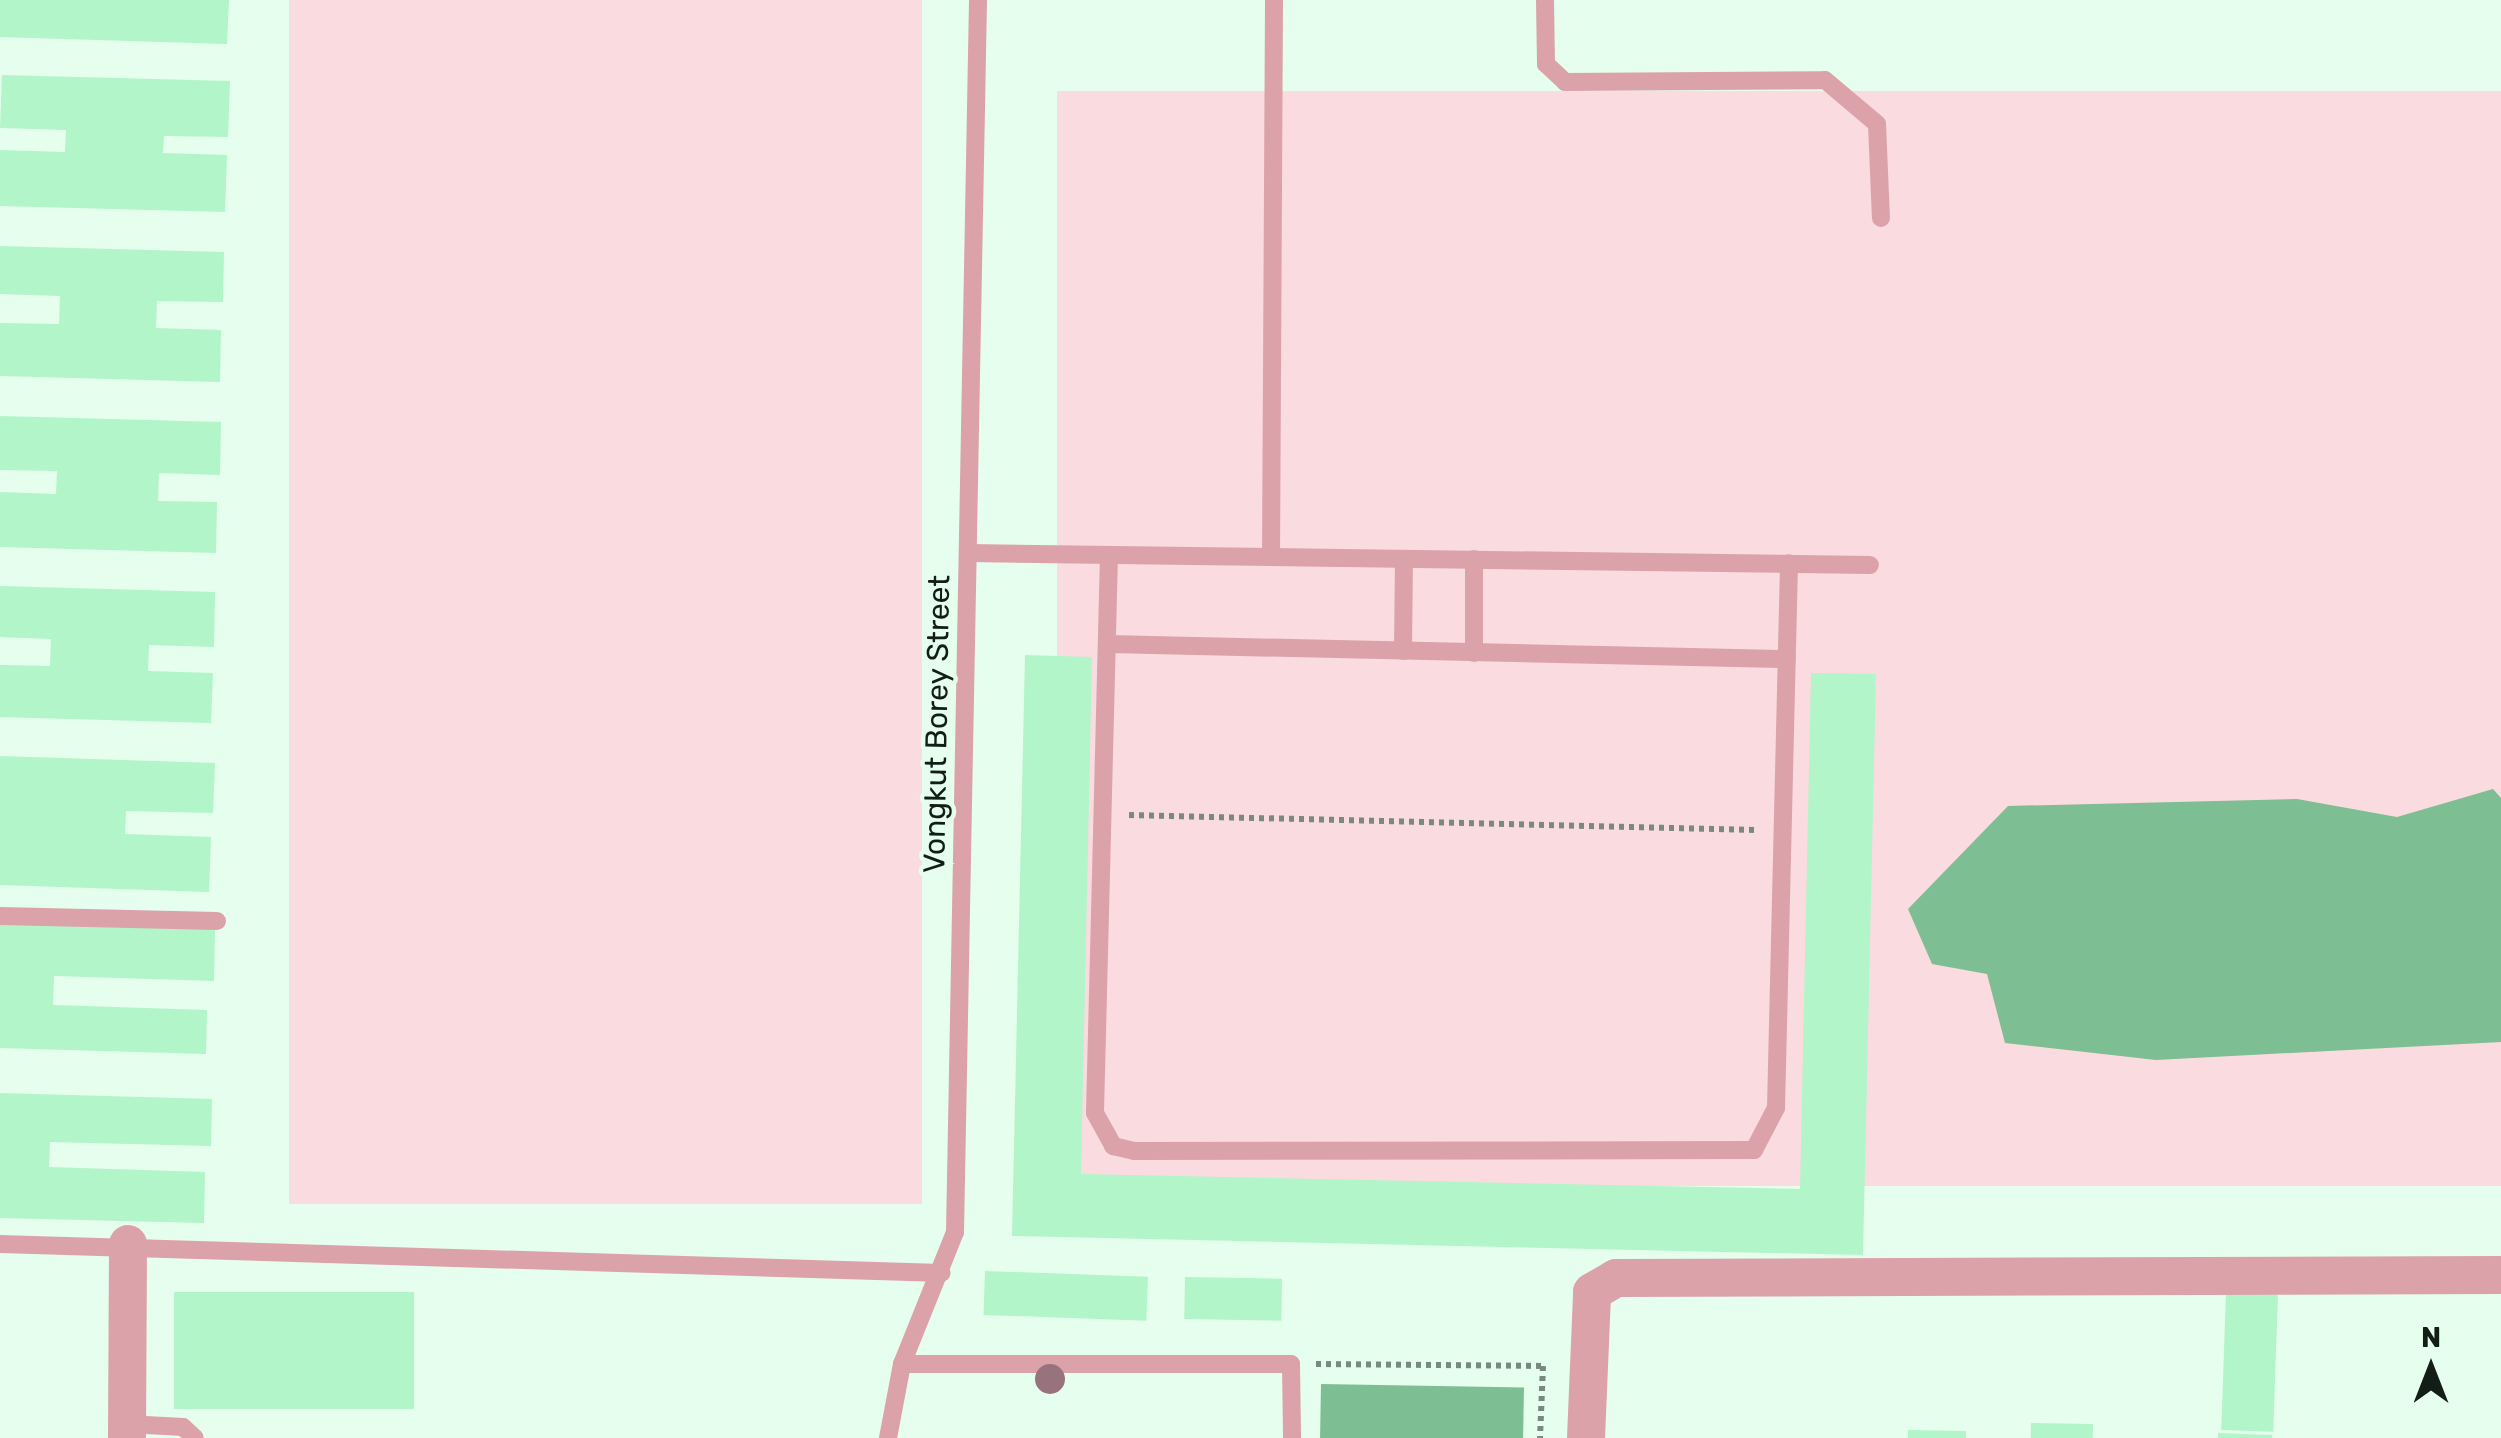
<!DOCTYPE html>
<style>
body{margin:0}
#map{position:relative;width:2501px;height:1438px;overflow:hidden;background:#e6feed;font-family:Rubik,sans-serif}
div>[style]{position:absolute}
.green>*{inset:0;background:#fadbdf;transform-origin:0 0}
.water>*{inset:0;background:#7dbe93;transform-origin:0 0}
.building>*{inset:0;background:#b2f5c8;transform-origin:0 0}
.path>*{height:6px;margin-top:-3px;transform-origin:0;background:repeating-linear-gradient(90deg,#78897d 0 5px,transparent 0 10px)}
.lane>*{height:18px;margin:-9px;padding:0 9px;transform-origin:9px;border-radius:9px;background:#dba2aa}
.street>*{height:38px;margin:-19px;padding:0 19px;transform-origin:19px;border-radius:19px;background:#dba2aa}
.trees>*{width:30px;height:30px;margin:-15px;border-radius:50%;background:#98727c}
span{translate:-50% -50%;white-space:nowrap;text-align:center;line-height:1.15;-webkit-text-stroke:9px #e6feed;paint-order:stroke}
.street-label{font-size:30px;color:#121d16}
.north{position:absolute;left:2381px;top:1318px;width:100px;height:100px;-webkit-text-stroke:8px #e6feed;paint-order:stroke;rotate:0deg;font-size:28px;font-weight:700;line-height:40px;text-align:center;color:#121d16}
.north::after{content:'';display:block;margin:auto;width:35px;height:45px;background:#121d16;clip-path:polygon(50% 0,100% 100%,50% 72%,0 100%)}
</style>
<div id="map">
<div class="green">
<i style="left:289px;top:0;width:633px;height:1204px"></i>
<i style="left:1057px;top:91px;width:1444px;height:1095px"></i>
</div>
<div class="water">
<i style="clip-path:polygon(2493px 789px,2501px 798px,2501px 1042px,2156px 1060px,2005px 1043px,1987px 974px,1932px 964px,1908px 909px,2008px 806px,2297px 799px,2397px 817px)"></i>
<i style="left:1321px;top:1384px;width:203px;height:54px;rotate:1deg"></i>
</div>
<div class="building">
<i style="clip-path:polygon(0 0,229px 0,227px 44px,0 37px)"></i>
<i style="clip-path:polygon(2px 75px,230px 81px,228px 137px,164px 136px,163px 153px,227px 155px,225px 212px,0 206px,0 150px,65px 152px,66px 130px,0 128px)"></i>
<i style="clip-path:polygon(0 246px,224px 252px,223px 302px,157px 301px,156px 328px,221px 330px,220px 382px,0 376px,0 323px,59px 324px,60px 296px,0 294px)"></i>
<i style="clip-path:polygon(0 416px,221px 422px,220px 475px,159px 473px,158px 501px,217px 502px,216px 553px,0 547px,0 492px,56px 494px,57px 471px,0 470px)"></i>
<i style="clip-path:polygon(0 586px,215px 592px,214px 647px,149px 645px,148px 671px,213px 673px,211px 723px,0 717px,0 665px,50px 666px,51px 639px,0 637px)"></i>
<i style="clip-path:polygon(1025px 655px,1092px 657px,1081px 1174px,1800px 1189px,1811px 673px,1876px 674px,1863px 1255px,1012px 1236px)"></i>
<i style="clip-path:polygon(0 756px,215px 763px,213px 813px,126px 811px,125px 834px,211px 837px,209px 892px,0 885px)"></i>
<i style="clip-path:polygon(0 922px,215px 928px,214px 981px,54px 976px,53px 1005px,207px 1010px,206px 1054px,0 1048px)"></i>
<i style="clip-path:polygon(0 1093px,212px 1099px,211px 1146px,50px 1142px,49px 1167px,205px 1172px,204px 1223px,0 1218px)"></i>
<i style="left:985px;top:1271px;width:163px;height:44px;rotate:2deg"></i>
<i style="left:1185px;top:1277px;width:97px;height:42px;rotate:1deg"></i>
<i style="left:414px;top:1292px;width:117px;height:240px;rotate:90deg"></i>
<i style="left:2226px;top:1293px;width:52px;height:137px;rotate:2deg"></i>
<i style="left:2031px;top:1423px;width:62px;height:15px;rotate:1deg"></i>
<i style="left:1908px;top:1430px;width:58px;height:8px;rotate:1deg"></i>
<i style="clip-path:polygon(2218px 1433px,2272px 1435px,2272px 1438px,2218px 1438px)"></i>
</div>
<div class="path">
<i style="left:1129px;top:815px;width:628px;rotate:1.37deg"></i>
<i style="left:1316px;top:1364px;width:227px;rotate:0.5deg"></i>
<i style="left:1543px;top:1366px;width:72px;rotate:92.4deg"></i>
</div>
<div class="lane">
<i style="left:1545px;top:0;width:64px;rotate:89.1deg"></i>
<i style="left:1546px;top:64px;width:26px;rotate:43deg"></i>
<i style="left:1565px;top:82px;width:260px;rotate:-0.4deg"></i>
<i style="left:1825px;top:80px;width:68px;rotate:40.2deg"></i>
<i style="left:1877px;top:124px;width:94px;rotate:87.6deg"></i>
<i style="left:968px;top:553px;width:902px;rotate:0.76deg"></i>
<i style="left:1109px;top:555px;width:558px;rotate:91.44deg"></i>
<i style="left:1095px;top:1113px;width:38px;rotate:61deg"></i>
<i style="left:1113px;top:1146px;width:22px;rotate:13deg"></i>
<i style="left:1134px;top:1151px;width:620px;rotate:-0.09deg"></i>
<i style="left:1754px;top:1150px;width:47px;rotate:-62.4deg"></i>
<i style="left:1776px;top:1108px;width:545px;rotate:-88.63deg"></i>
<i style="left:1271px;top:557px;width:557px;rotate:-89.69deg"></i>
<i style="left:1474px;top:559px;width:94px;rotate:90deg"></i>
<i style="left:1108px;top:644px;width:679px;rotate:1.27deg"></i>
<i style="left:1403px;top:651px;width:92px;rotate:-89.4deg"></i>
<i style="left:0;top:916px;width:217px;rotate:1.3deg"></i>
<i style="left:0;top:1244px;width:942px;rotate:1.76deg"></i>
<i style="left:902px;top:1364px;width:389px"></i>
<i style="left:1291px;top:1364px;width:74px;rotate:89.2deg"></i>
<i style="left:127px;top:1424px;width:56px;rotate:3.1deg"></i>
<i style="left:183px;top:1427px;width:16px;rotate:43deg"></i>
<i style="left:888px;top:1438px;width:75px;rotate:-79.3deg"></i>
<i style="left:902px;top:1364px;width:142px;rotate:-68.1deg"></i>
<i style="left:955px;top:1232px;width:1232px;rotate:-88.93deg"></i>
</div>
<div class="street">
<i style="left:127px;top:1438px;width:194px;rotate:-89.7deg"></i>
<i style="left:1586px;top:1438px;width:146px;rotate:-87.6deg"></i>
<i style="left:1592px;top:1292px;width:28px;rotate:-30deg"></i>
<i style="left:1616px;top:1278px;width:885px;rotate:-0.19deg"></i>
</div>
<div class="trees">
<i style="left:1050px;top:1379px"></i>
</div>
<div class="street-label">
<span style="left:937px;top:724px;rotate:-89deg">Vongkut Borey Street</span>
</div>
<div class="north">N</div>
</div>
